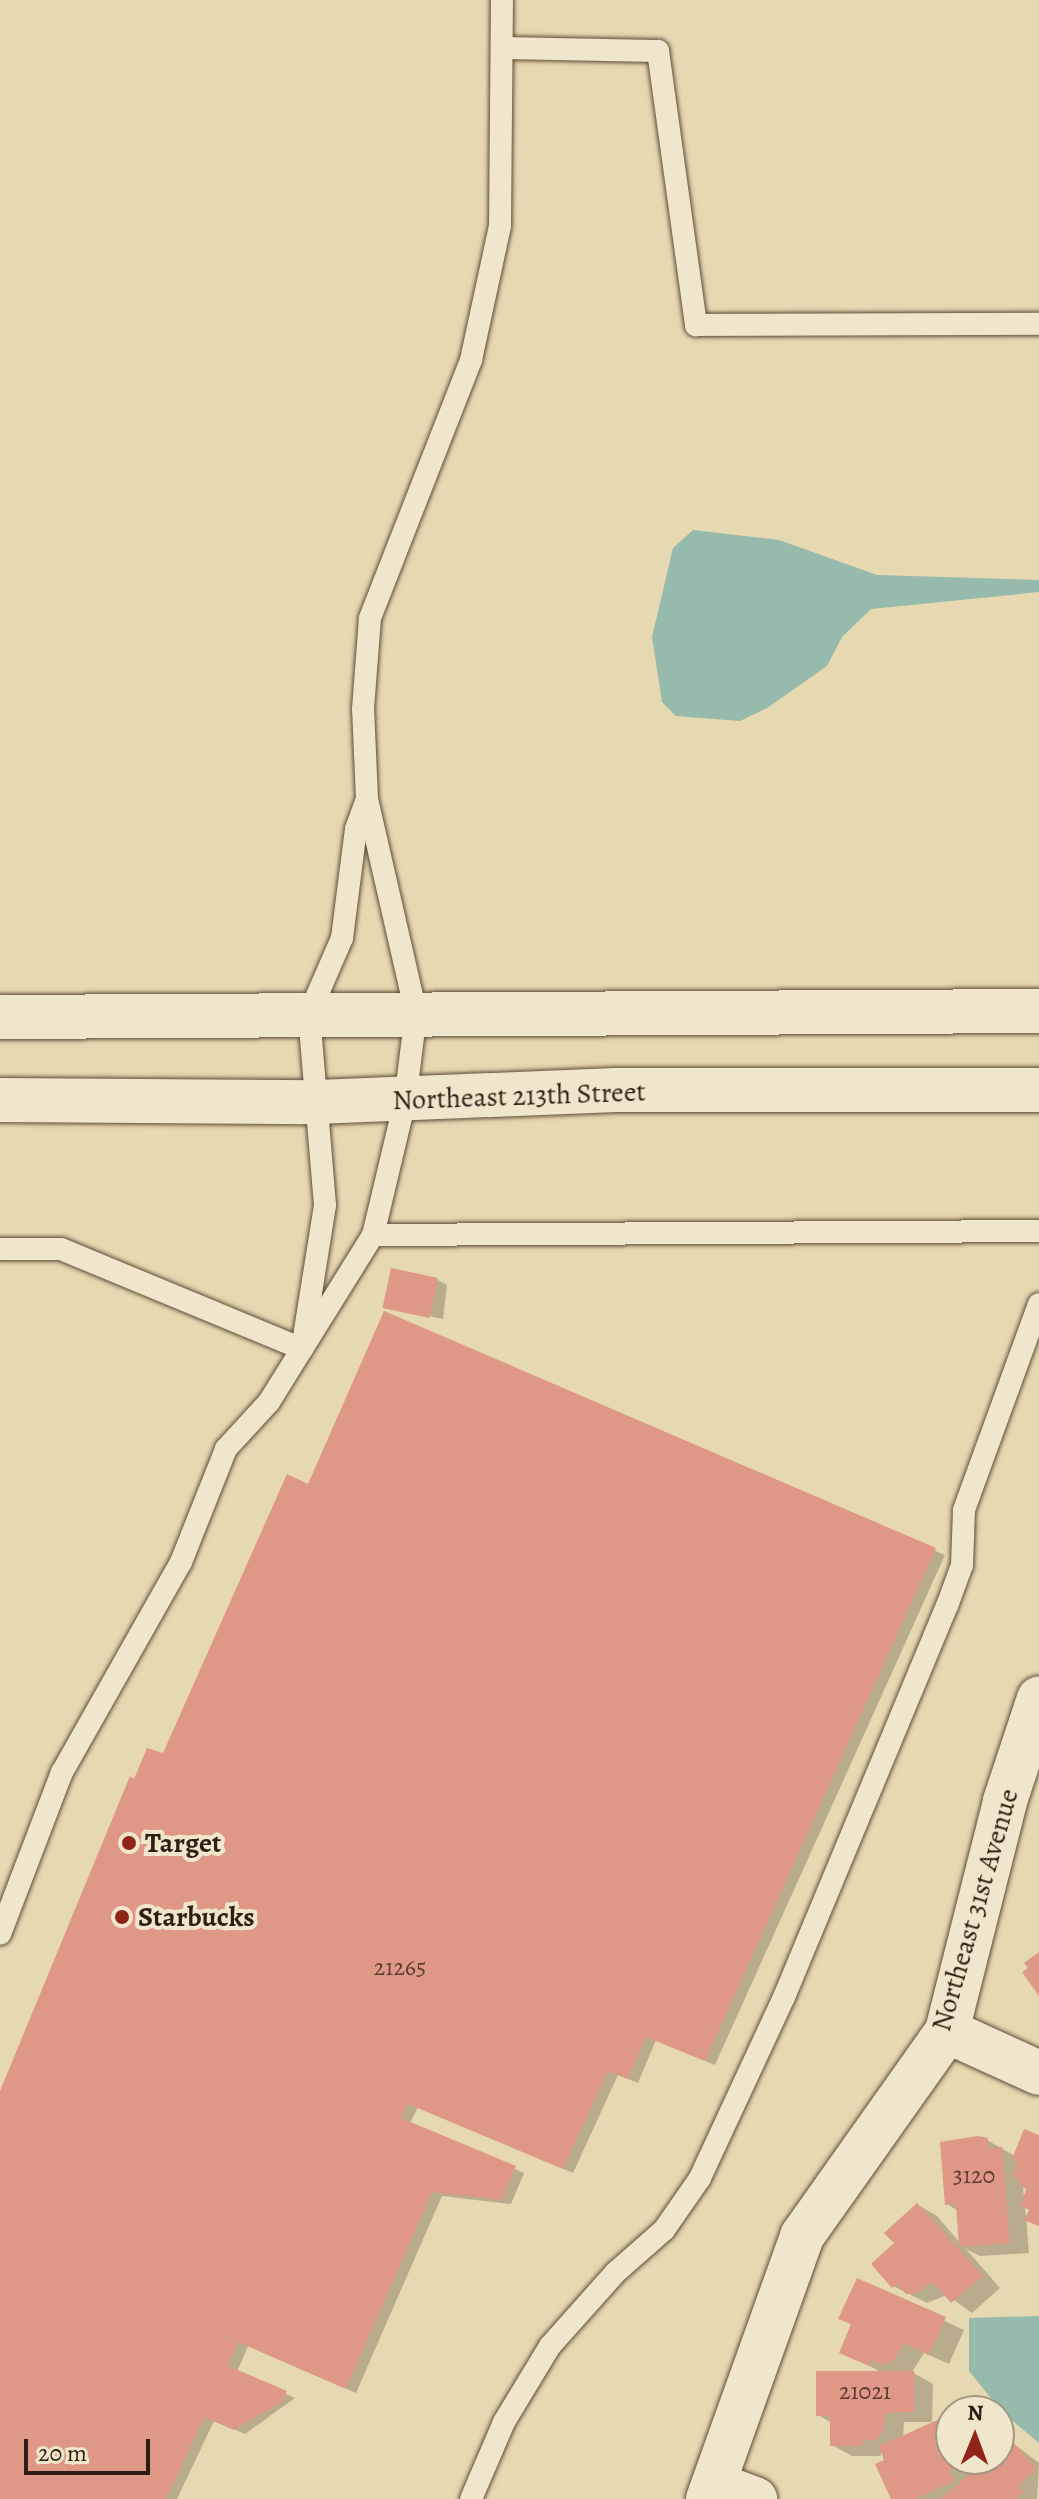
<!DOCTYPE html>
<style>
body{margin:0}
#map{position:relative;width:1039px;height:2499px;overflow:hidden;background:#e6d8b0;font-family:Alegreya,serif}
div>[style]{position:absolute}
.water>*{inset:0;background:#96baab}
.shadow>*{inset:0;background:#0003}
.building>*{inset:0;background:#de9885;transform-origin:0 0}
.roads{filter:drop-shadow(0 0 2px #5e4c3b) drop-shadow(0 0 2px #5e4c3b)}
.lane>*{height:22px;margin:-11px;padding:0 11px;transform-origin:11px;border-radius:11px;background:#efe6cc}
.street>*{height:44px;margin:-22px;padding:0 22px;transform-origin:22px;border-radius:22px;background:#efe6cc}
.secondary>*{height:44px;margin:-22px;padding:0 22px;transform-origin:22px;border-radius:22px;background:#efe6cc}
.dots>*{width:22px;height:22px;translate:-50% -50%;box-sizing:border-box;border:4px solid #efe6cc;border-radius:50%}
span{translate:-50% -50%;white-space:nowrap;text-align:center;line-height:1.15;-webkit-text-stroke:8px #efe6cc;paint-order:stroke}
.number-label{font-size:24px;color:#5c3c30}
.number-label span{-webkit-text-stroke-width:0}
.street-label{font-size:28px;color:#301e14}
.poi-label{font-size:28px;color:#301e14;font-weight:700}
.left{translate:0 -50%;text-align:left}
.north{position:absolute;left:935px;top:2395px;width:80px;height:80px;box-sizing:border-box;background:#efe6cc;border:2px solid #a39682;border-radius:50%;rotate:1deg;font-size:22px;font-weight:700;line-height:32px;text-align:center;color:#301e14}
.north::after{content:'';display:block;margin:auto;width:28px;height:36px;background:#8f2418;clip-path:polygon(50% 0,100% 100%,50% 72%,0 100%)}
.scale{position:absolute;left:24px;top:2439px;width:126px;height:36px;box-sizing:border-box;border:4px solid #301e14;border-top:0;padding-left:10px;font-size:24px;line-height:28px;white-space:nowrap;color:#301e14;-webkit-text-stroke:6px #efe6cc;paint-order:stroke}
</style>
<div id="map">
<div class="water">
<i style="clip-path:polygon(693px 530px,779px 540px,877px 575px,1039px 580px,1039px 592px,871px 609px,842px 637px,827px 666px,767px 708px,740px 721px,676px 716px,662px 702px,652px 637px,673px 548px)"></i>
<i style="clip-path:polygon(1039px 2316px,1039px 2443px,1002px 2412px,969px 2371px,969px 2318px)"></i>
</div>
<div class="shadow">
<i style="clip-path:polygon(438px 1280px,447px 1285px,443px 1319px,386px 1307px)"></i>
<i style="clip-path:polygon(385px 1314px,945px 1555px,715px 2065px,656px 2040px,638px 2083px,618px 2075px,573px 2173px,418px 2107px,410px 2123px,524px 2173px,511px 2204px,442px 2196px,356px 2393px,248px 2346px,237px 2372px,295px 2398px,245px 2434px,214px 2421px,177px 2499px,0 2499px,0 2096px,131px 1779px,135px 1781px,164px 1756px,309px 1487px)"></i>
<i style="clip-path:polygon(evenodd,1039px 2137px,1039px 2226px,1027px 2219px,1031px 2210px,1025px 2206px,1029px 2253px,980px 2256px,966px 2249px,1000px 2288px,972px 2313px,947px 2295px,927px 2303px,893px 2286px,896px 2244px,918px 2205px,937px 2216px,961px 2244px,958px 2211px,947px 2204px,987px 2140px,1015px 2156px,1039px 2137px,1023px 2184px,1029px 2190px,1024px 2199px,1023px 2184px)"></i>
<i style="clip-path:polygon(858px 2281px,964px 2330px,949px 2364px,924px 2353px,912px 2372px,933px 2384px,932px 2422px,904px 2422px,903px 2438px,951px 2417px,951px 2459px,999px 2459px,999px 2447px,1010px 2441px,1039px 2463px,1037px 2499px,893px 2499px,881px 2447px,881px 2456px,852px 2456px,832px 2445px,832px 2423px,818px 2415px,883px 2373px,842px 2352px,853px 2325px)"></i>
</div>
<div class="building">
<i style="left:391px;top:1268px;width:48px;height:41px;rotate:12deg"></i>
<i style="clip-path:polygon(384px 1311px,936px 1548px,705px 2061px,646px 2037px,628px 2079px,608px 2071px,563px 2169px,408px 2104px,401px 2118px,516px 2166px,502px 2200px,432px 2192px,346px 2389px,238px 2342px,228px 2366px,287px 2391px,283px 2401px,234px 2430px,204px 2417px,166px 2499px,0 2499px,0 2091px,130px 1776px,134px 1779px,147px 1748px,163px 1753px,287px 1474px,308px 1484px)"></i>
<i style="clip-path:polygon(1039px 1952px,1039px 1996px,1022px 1972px,1028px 1968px,1024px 1963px)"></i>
<i style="clip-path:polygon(1024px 2129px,1039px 2135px,1039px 2226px,1024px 2220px,1029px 2210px,1020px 2205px,1026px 2190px,1013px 2175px,1018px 2162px,1012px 2159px)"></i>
<i style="clip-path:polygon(978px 2136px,988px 2138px,988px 2148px,1002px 2147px,1010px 2243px,959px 2247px,956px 2204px,945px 2205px,940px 2142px)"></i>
<i style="clip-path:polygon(917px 2203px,983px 2276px,951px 2303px,933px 2282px,917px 2293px,906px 2294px,897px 2284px,892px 2288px,871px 2264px,894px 2243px,884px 2233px)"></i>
<i style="clip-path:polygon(857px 2278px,946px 2317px,929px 2355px,904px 2343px,894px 2360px,884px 2365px,871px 2360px,869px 2366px,839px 2353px,851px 2324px,838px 2319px)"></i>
<i style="clip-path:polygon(816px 2371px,914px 2371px,914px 2412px,886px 2413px,883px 2431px,876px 2440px,863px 2440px,862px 2446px,830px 2446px,830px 2416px,816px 2416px)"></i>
<i style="clip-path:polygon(951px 2414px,951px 2459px,974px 2459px,949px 2470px,955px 2481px,915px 2499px,891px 2499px,875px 2464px,884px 2460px,879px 2446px)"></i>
<i style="clip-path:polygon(1010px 2439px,1037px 2469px,1018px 2486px,1024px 2493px,1016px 2499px,941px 2499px,987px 2459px,999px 2459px,999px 2448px)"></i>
</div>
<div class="roads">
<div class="lane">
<i style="left:503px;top:48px;width:155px;rotate:1.1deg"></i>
<i style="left:658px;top:51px;width:277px;rotate:82.1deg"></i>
<i style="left:696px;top:325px;width:343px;rotate:-0.2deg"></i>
<i style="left:367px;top:799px;width:220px;rotate:77.1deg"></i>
<i style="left:416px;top:1013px;width:89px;rotate:97.1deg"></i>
<i style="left:405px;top:1101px;width:138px;rotate:103.4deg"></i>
<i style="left:373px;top:1235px;width:134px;rotate:121.9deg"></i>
<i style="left:302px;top:1349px;width:146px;rotate:-80.9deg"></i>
<i style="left:325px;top:1205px;width:192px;rotate:-94.8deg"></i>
<i style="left:309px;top:1014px;width:83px;rotate:-66.5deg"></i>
<i style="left:342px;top:938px;width:110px;rotate:-82.7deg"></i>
<i style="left:356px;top:829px;width:32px;rotate:-70deg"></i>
<i style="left:367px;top:799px;width:90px;rotate:-92.5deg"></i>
<i style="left:363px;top:709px;width:91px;rotate:-85.6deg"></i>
<i style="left:370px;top:618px;width:277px;rotate:-68.6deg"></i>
<i style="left:471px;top:360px;width:137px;rotate:-77.8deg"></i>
<i style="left:500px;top:226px;width:226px;rotate:-89.5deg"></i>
<i style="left:373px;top:1235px;width:666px;rotate:-0.34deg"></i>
<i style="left:0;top:1249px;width:61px"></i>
<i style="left:61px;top:1249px;width:261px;rotate:22.5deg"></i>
<i style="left:302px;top:1349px;width:62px;rotate:121.9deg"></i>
<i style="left:269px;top:1402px;width:64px;rotate:132.5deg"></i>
<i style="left:226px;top:1449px;width:122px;rotate:111.7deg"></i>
<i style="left:181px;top:1562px;width:241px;rotate:119.5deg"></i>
<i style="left:62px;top:1772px;width:173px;rotate:110.9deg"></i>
<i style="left:471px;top:2499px;width:84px;rotate:-66.8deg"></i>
<i style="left:504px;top:2422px;width:89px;rotate:-58.8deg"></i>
<i style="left:550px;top:2346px;width:98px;rotate:-48.3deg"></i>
<i style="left:615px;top:2273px;width:65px;rotate:-41.3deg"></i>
<i style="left:664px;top:2230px;width:63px;rotate:-55.3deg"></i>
<i style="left:700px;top:2178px;width:200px;rotate:-65.1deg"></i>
<i style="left:784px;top:1997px;width:424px;rotate:-67.4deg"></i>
<i style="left:947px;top:1606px;width:44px;rotate:-69.9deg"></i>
<i style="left:962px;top:1565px;width:55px;rotate:-87.9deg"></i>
<i style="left:964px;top:1510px;width:219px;rotate:-70deg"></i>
</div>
<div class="street">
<i style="left:947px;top:2031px;width:101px;rotate:24.5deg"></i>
<i style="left:715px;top:2484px;width:43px;rotate:20.6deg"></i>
<i style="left:708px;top:2499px;width:279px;rotate:-70.3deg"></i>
<i style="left:802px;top:2236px;width:251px;rotate:-54.7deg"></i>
<i style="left:947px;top:2031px;width:237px;rotate:-75.8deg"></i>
<i style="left:1005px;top:1801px;width:108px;rotate:-71.7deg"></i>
</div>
<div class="secondary">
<i style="left:0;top:1017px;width:1039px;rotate:-0.33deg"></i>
<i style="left:0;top:1100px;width:317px;rotate:0.4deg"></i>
<i style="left:317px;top:1102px;width:299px;rotate:-2.3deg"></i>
<i style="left:616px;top:1090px;width:423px"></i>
</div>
</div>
<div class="dots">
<i style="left:129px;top:1843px;background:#8f2418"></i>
<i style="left:122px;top:1917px;background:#8f2418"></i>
</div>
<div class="number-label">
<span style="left:400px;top:1968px">21265</span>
<span style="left:974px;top:2176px">3120</span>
<span style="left:865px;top:2392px">21021</span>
</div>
<div class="street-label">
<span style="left:519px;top:1096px;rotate:-2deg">Northeast 213th Street</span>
<span style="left:975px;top:1910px;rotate:-74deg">Northeast 31st Avenue</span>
</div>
<div class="poi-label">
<span class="left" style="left:145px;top:1843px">Target</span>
<span class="left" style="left:138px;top:1917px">Starbucks</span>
</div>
<div class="north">N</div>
<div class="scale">20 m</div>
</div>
